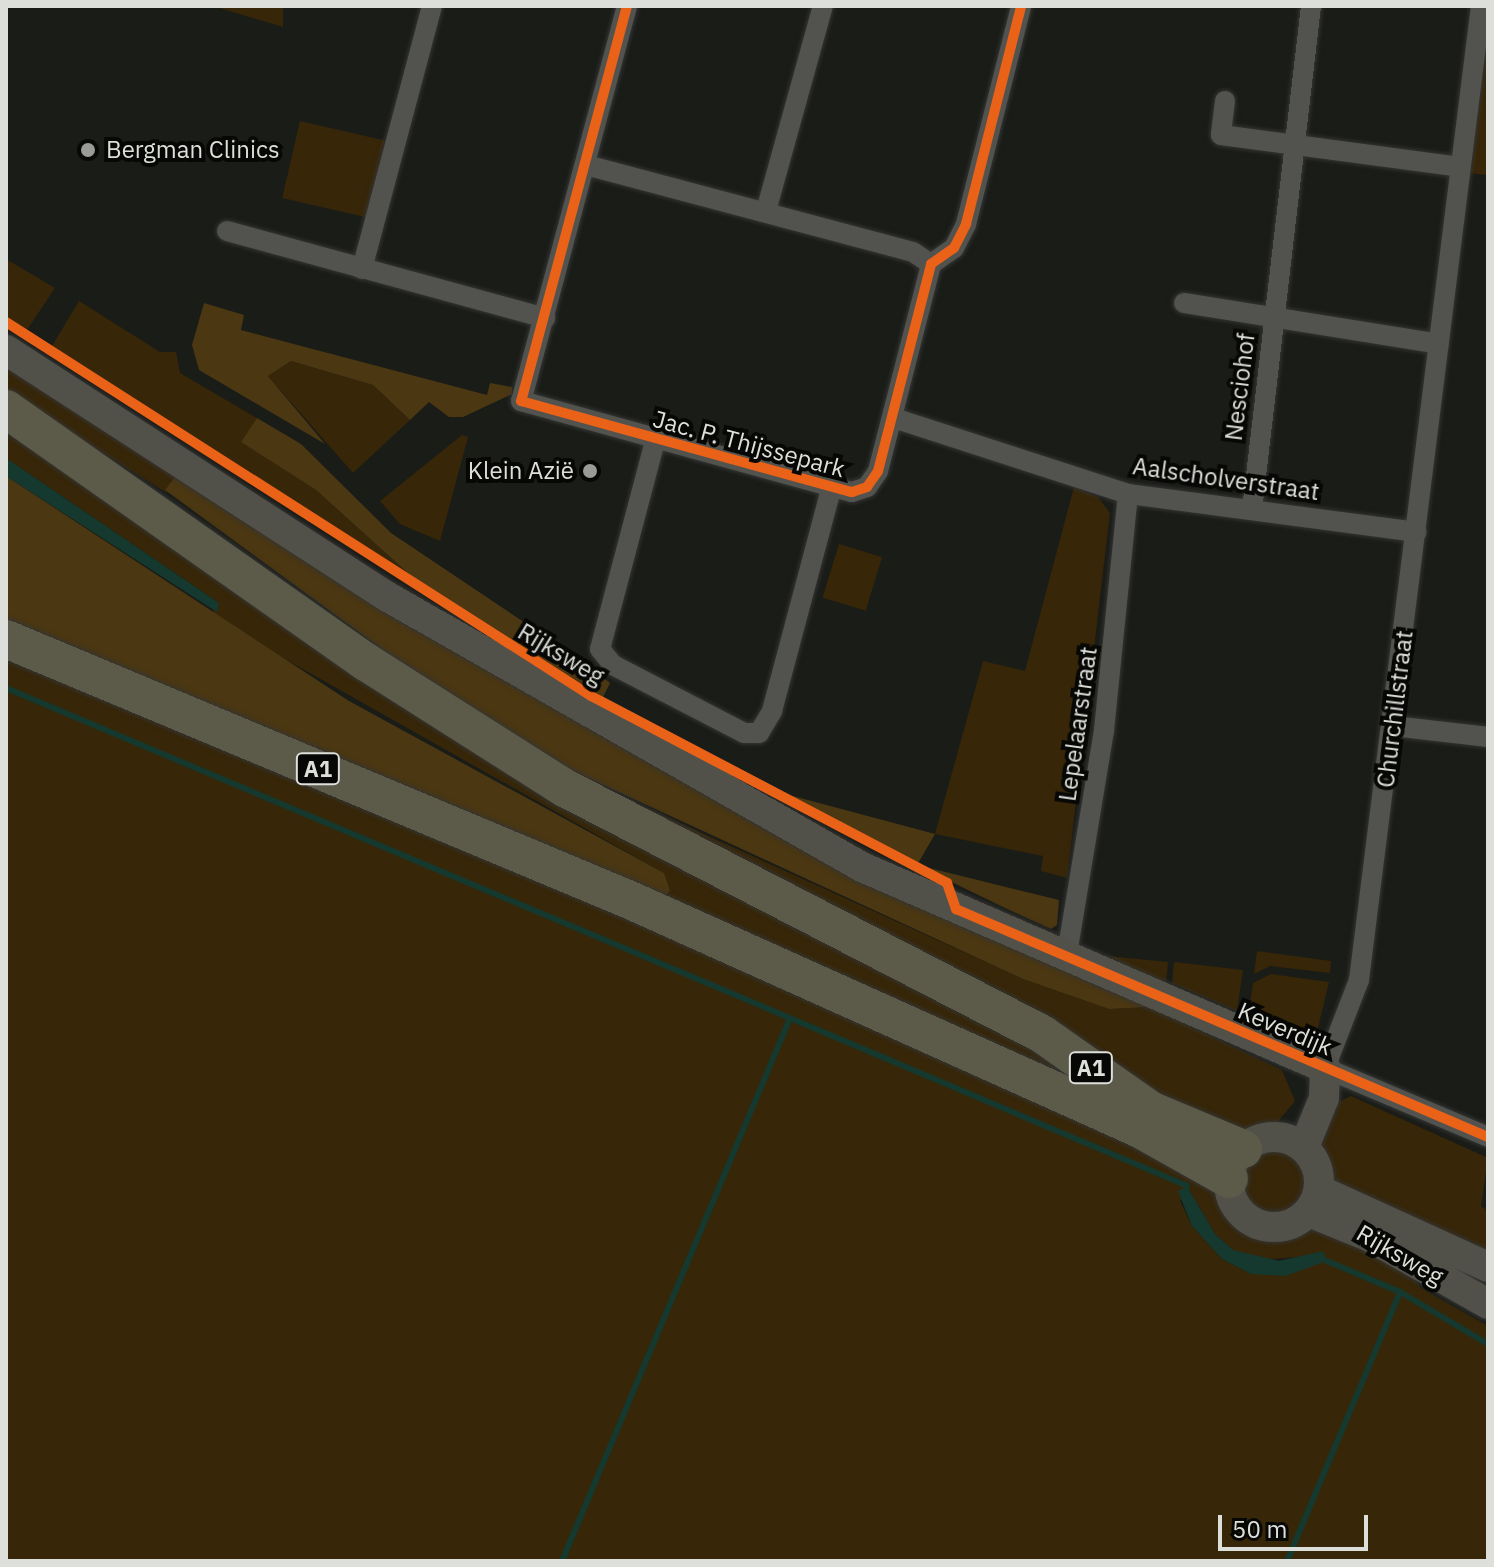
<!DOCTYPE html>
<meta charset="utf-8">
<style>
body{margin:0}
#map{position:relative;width:1494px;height:1567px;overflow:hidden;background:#1a1c18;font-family:"IBM Plex Sans",sans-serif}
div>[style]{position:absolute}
.green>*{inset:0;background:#372608;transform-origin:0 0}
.round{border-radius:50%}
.forest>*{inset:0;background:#4b3712}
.water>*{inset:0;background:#15392e}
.stream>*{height:6px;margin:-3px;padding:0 3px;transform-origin:3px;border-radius:3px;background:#15392e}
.roads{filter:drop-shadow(0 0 2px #343533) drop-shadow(0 0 2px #343533)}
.street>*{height:20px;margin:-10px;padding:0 10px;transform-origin:10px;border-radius:10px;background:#52534f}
.secondary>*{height:30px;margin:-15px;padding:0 15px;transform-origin:15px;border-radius:15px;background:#51514a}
.secondary>.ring{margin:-15px;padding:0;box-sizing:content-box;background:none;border:30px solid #51514a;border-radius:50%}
.highway>*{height:38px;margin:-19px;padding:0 19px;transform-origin:19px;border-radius:19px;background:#5c5b4a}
.cycleway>*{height:10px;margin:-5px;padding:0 5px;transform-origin:5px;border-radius:5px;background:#ea6118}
.dots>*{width:22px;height:22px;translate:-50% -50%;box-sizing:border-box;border:4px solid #070805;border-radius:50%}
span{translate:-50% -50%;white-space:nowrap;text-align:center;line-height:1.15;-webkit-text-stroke:8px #070805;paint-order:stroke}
.shield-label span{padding:2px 6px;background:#070805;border:2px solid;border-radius:6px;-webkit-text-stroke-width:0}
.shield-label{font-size:22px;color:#dddfda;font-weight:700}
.poi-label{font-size:24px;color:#dddfda}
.left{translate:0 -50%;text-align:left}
.right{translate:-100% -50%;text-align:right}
.street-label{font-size:24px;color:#dddfda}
.frame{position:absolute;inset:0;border:8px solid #dddfda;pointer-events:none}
.scale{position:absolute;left:1218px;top:1515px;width:150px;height:36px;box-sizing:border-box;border:4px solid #dddfda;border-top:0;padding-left:10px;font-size:24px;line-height:28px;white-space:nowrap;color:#dddfda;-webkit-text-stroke:6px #070805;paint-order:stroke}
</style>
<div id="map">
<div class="green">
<i style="clip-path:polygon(213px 6px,283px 6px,283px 27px)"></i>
<i style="clip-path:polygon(1488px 10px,1488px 175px,1466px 173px)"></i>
<i style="left:300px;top:121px;width:87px;height:79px;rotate:13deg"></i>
<i style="clip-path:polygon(6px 259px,55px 288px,27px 330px,6px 319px)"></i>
<i style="clip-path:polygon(79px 301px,160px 352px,176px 352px,180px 373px,257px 418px,242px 442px,316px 490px,420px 584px,52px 346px)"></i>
<i style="clip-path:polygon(291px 361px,373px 385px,410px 420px,353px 473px,268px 376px)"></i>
<i style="left:6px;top:364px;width:204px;height:24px;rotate:32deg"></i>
<i style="clip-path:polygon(6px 424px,145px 516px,1007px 1025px,1136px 1109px,660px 901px,664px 873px,225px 625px,211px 614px,219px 603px,6px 458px)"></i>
<i style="clip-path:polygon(462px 435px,468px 437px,440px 541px,400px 524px,380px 501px)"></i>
<i style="clip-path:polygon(1074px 487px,1098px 497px,1110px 513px,1067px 878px,1041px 871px,1043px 856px,935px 834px,983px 661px,1025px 671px)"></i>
<i style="left:839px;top:544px;width:45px;height:56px;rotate:17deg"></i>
<i style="clip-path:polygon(evenodd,6px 655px,1052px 1098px,1221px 1195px,1238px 1222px,1254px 1232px,1276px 1236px,1310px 1226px,1406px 1270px,1421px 1288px,1488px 1326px,1488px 1561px,6px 1561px,6px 655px,1187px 1186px,1215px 1234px,1233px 1250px,1255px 1260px,1299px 1257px,1251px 1274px,1222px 1259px,1192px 1226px,1180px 1201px,1187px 1186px)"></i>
<i style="clip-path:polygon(607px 790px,1023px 979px,1109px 1009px,1149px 1007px,1282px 1070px,1295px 1101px,1275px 1125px,1234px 1138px)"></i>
<i style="clip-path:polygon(1257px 951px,1331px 961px,1330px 973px,1270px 966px,1254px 974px)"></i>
<i style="clip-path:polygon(1107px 956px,1168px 962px,1166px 983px)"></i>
<i style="clip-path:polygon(1174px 962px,1243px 970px,1237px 1011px,1172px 983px)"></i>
<i style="clip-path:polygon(1271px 974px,1329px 982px,1316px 1036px,1298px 1038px,1248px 1018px,1253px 983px)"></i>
<i style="clip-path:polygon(1351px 1096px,1488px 1158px,1481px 1206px,1488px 1211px,1488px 1261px,1335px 1188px,1320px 1143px,1335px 1104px)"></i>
<i class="round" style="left:1241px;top:1149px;width:66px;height:66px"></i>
</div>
<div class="forest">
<i style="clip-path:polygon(204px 303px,244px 315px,241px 330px,487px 395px,490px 383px,512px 387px,512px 394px,463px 417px,449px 417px,429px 402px,410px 420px,373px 385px,291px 361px,268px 376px,325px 444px,199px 370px,192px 345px)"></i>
<i style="clip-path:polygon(257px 418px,301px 444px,391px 533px,588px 665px,610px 683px,603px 697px,420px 584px,316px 490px,241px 442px)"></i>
<i style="clip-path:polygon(178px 473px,429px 634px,821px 857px,1149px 1007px,1109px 1009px,1023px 979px,569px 769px,382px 649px,165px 490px)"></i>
<i style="clip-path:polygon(6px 476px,349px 701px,664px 873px,670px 891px,660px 901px,6px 618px)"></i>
<i style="clip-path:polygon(752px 785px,935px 834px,917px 865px,1059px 900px,1057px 925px,1051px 929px,1005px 908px)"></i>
</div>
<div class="water">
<i style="clip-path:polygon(6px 458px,219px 603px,217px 612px,6px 476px)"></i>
<i style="clip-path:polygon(1187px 1186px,1215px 1234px,1233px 1250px,1279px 1261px,1323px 1251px,1327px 1261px,1285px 1276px,1251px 1274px,1222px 1259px,1192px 1226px,1178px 1191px)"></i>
</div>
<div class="stream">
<i style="left:6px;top:688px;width:851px;rotate:22.83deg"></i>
<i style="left:1327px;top:1261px;width:79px;rotate:23deg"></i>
<i style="left:1400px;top:1292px;width:102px;rotate:30.6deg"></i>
<i style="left:562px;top:1561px;width:589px;rotate:-67.22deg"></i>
<i style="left:790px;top:1018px;width:431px;rotate:22.9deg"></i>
<i style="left:1287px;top:1561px;width:292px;rotate:-67.2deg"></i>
</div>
<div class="roads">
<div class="street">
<i style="left:627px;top:6px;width:409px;rotate:105deg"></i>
<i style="left:521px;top:401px;width:343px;rotate:15.4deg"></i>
<i style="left:852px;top:492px;width:16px;rotate:-18deg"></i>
<i style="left:867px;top:487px;width:19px;rotate:-55deg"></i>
<i style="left:878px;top:471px;width:214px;rotate:-75.6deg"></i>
<i style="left:931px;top:264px;width:28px;rotate:-35deg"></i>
<i style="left:954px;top:248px;width:27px;rotate:-63deg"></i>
<i style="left:966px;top:224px;width:225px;rotate:-75.8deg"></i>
<i style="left:1481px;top:6px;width:982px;rotate:97.14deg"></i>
<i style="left:1359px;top:980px;width:94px;rotate:111.1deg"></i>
<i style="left:1325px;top:1068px;width:177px;rotate:22.9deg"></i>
<i style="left:1225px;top:101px;width:34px;rotate:97deg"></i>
<i style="left:1221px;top:135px;width:241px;rotate:7.6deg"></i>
<i style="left:586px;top:165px;width:338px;rotate:14.9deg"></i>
<i style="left:913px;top:252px;width:22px;rotate:34deg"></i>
<i style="left:766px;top:211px;width:213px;rotate:-74.5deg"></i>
<i style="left:227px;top:231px;width:330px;rotate:15.3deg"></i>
<i style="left:362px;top:269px;width:272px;rotate:-75.1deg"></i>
<i style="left:1184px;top:303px;width:258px;rotate:9.1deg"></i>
<i style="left:894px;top:418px;width:246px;rotate:18deg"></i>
<i style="left:1128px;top:494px;width:291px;rotate:7.5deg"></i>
<i style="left:655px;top:441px;width:215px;rotate:104.8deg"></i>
<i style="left:600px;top:649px;width:21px;rotate:51deg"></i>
<i style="left:613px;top:665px;width:148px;rotate:27.4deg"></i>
<i style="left:744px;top:733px;width:15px"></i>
<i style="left:759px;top:733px;width:26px;rotate:-59deg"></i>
<i style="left:772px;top:711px;width:230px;rotate:-75.1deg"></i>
<i style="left:1252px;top:510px;width:507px;rotate:-83.32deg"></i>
<i style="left:1393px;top:726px;width:96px;rotate:6.6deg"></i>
<i style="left:1066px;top:960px;width:233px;rotate:-80.6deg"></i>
<i style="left:1104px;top:730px;width:237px;rotate:-84.2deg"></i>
</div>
<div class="secondary">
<i style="left:6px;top:350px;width:455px;rotate:32.9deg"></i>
<i style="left:388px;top:597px;width:546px;rotate:29.67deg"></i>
<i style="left:862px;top:867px;width:505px;rotate:23.47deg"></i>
<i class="ring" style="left:1229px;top:1137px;width:60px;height:60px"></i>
<i style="left:1304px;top:1147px;width:53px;rotate:-67.8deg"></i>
<i style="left:1324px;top:1098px;width:30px;rotate:-88deg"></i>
<i style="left:1319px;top:1190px;width:186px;rotate:24.5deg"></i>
<i style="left:1309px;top:1212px;width:64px;rotate:22.1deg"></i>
<i style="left:1368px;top:1236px;width:138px;rotate:29.5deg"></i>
</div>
<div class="highway">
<i style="left:6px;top:409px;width:440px;rotate:35.1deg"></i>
<i style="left:366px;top:662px;width:233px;rotate:32.4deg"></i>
<i style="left:563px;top:787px;width:539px;rotate:27.28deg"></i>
<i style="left:1042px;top:1034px;width:132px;rotate:35.1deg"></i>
<i style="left:1150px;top:1110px;width:101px;rotate:22.8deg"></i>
<i style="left:6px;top:639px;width:676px;rotate:22.7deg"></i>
<i style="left:630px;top:900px;width:559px;rotate:24.18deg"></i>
<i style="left:1140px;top:1129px;width:102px;rotate:29.3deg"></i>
</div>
</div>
<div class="cycleway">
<i style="left:627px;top:6px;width:409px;rotate:105deg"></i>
<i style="left:521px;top:401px;width:343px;rotate:15.4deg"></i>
<i style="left:852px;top:492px;width:16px;rotate:-18deg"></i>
<i style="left:867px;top:487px;width:19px;rotate:-55deg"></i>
<i style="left:878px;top:471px;width:214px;rotate:-75.6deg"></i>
<i style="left:931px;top:264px;width:28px;rotate:-35deg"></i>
<i style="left:954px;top:248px;width:27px;rotate:-63deg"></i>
<i style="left:966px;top:224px;width:225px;rotate:-75.8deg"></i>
<i style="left:6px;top:322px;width:694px;rotate:32.59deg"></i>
<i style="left:591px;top:696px;width:402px;rotate:27.7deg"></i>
<i style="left:947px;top:883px;width:28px;rotate:71deg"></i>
<i style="left:956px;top:909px;width:579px;rotate:23.2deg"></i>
</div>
<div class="dots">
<i style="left:88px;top:150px;background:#999b96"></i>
<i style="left:590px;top:471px;background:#999b96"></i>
</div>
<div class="shield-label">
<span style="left:318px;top:769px">A1</span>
<span style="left:1091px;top:1068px">A1</span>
</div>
<div class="poi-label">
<span class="left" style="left:106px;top:150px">Bergman Clinics</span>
<span class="right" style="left:574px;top:471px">Klein Azië</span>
</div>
<div class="street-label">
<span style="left:1240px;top:387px;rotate:-83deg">Nesciohof</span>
<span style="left:749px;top:444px;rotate:15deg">Jac. P. Thijssepark</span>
<span style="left:1226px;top:479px;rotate:8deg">Aalscholverstraat</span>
<span style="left:561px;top:654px;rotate:31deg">Rijksweg</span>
<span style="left:1395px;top:709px;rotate:-83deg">Churchillstraat</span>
<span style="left:1078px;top:724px;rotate:-82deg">Lepelaarstraat</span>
<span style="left:1285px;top:1029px;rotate:23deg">Keverdijk</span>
<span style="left:1400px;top:1255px;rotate:30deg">Rijksweg</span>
</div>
<div class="frame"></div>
<div class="scale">50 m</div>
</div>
